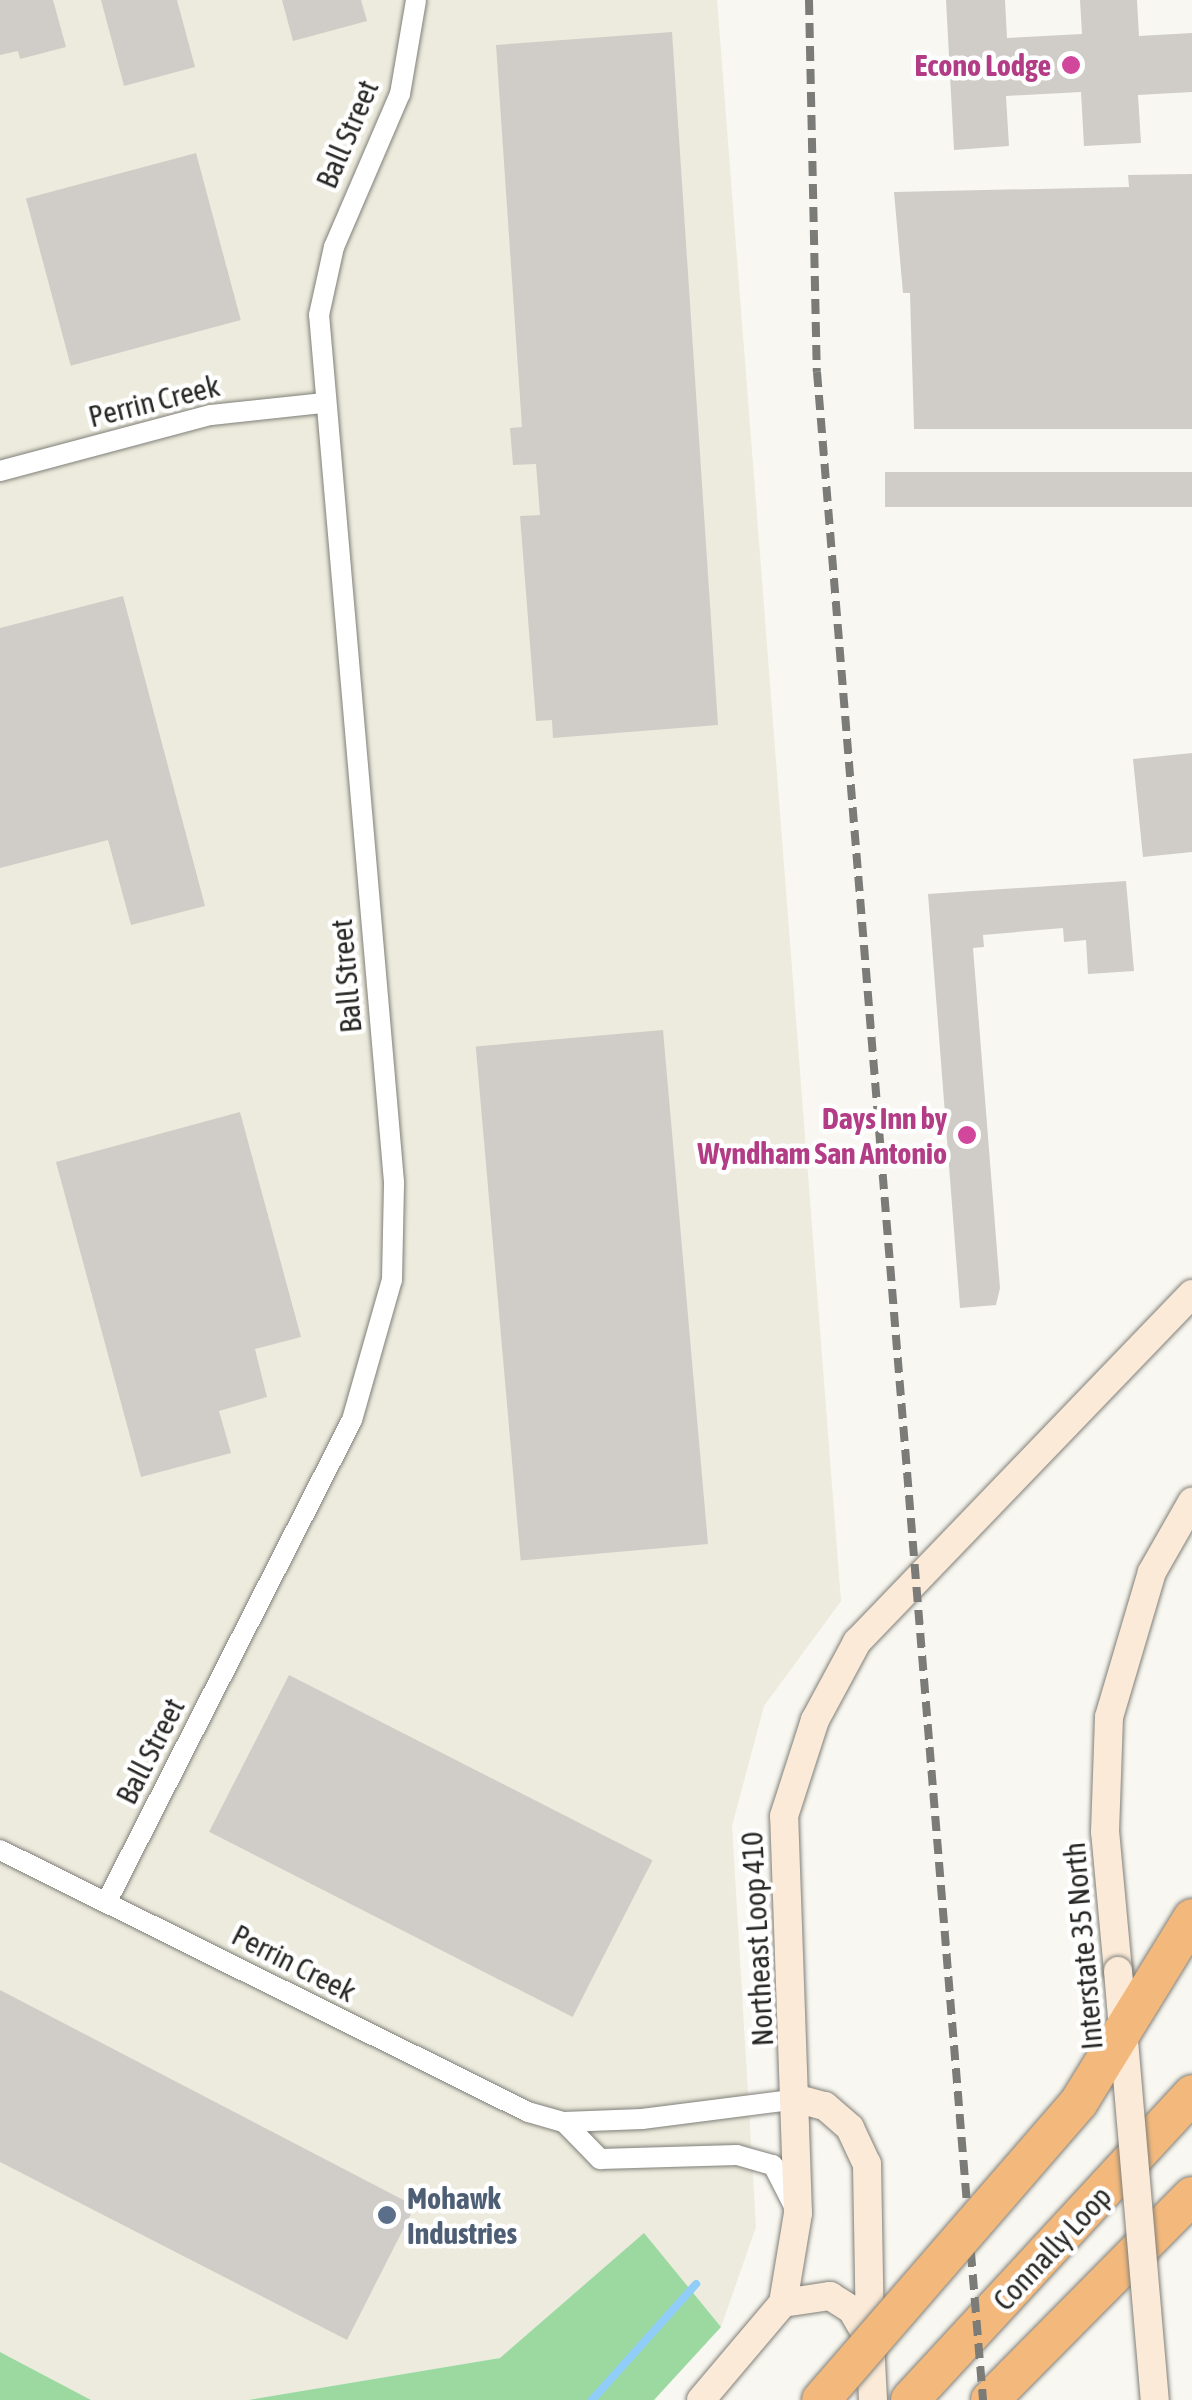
<!DOCTYPE html>
<style>
body{margin:0}
#map{position:relative;width:1192px;height:2400px;overflow:hidden;background:#f8f7f1;font-family:"Asap Condensed",sans-serif}
div>[style]{position:absolute}
.built>*{inset:0;background:#edebdd}
.green>*{inset:0;background:#9bd9a1}
.stream>*{height:8px;margin:-4px;padding:0 4px;transform-origin:4px;border-radius:4px;background:#90cdf9}
.building>*{inset:0;background:#d0cdc8;transform-origin:0 0}
.roads{filter:drop-shadow(0 0 2px #80807a) drop-shadow(0 0 2px #80807a)}
.minor>*{height:20px;margin:-10px;padding:0 10px;transform-origin:10px;border-radius:10px;background:#fff}
.secondary>*{height:28px;margin:-14px;padding:0 14px;transform-origin:14px;border-radius:14px;background:#fbead8}
.motorway>*{height:38px;margin:-19px;padding:0 19px;transform-origin:19px;border-radius:19px;background:#f3b87c}
.rail>*{height:8px;margin-top:-4px;transform-origin:0;background:repeating-linear-gradient(90deg,#7b7b77 0 15px,transparent 0 23px)}
.bridges{filter:drop-shadow(0 0 2px #80807a) drop-shadow(0 0 2px #80807a)}
.secondary-bridge>*{height:28px;margin:-14px;padding:0 14px;transform-origin:14px;border-radius:14px;background:#fbead8}
.motorway-bridge>*{height:38px;margin:-19px;padding:0 19px;transform-origin:19px;border-radius:19px;background:#f3b87c}
.dots>*{width:28px;height:28px;translate:-50% -50%;box-sizing:border-box;border:5px solid #fff;border-radius:50%}
span{translate:-50% -50%;white-space:nowrap;text-align:center;line-height:1.15;-webkit-text-stroke:9px #fff;paint-order:stroke}
.hotel-label{font-size:30px;color:#b23c85;font-weight:700}
.right{translate:-100% -50%;text-align:right}
.street-label{font-size:30px;color:#282826}
.service-label{font-size:30px;color:#4e5e75;font-weight:700}
.left{translate:0 -50%;text-align:left}
</style>
<div id="map">
<div class="built">
<i style="clip-path:polygon(0 0,717px 0,841px 1601px,764px 1706px,732px 1826px,756px 2227px,721px 2327px,644px 2234px,500px 2358px,248px 2400px,91px 2400px,0 2352px)"></i>
</div>
<div class="green">
<i style="clip-path:polygon(644px 2233px,721px 2327px,654px 2400px,248px 2400px,500px 2358px)"></i>
<i style="clip-path:polygon(0 2352px,91px 2400px,0 2400px)"></i>
</div>
<div class="stream">
<i style="left:592px;top:2400px;width:156px;rotate:-48.1deg"></i>
</div>
<div class="building">
<i style="clip-path:polygon(0 0,53px 0,66px 47px,20px 59px,18px 51px,0 55px)"></i>
<i style="clip-path:polygon(101px 0,177px 0,195px 67px,124px 86px)"></i>
<i style="clip-path:polygon(282px 0,361px 0,367px 21px,293px 41px)"></i>
<i style="clip-path:polygon(946px 0,1005px 0,1007px 38px,1082px 34px,1080px 0,1137px 0,1139px 36px,1192px 33px,1192px 92px,1138px 95px,1141px 143px,1084px 146px,1081px 92px,1006px 96px,1009px 146px,954px 150px)"></i>
<i style="clip-path:polygon(672px 32px,718px 725px,553px 738px,552px 720px,536px 721px,520px 516px,540px 515px,536px 464px,513px 465px,510px 428px,522px 427px,496px 45px)"></i>
<i style="left:196px;top:153px;width:173px;height:176px;rotate:75deg"></i>
<i style="clip-path:polygon(1192px 174px,1192px 429px,914px 429px,910px 293px,903px 293px,894px 192px,1129px 187px,1128px 175px)"></i>
<i style="left:1192px;top:472px;width:35px;height:307px;rotate:90deg"></i>
<i style="clip-path:polygon(123px 596px,205px 906px,131px 925px,108px 840px,0 868px,0 628px)"></i>
<i style="clip-path:polygon(1192px 753px,1192px 852px,1143px 857px,1133px 759px)"></i>
<i style="clip-path:polygon(1126px 881px,1134px 971px,1088px 974px,1086px 940px,1064px 942px,1063px 928px,983px 935px,984px 947px,973px 948px,1000px 1288px,996px 1305px,960px 1308px,928px 894px)"></i>
<i style="left:663px;top:1030px;width:516px;height:188px;rotate:85deg"></i>
<i style="clip-path:polygon(240px 1112px,301px 1337px,255px 1349px,267px 1397px,219px 1411px,231px 1453px,141px 1477px,56px 1162px)"></i>
<i style="left:289px;top:1675px;width:408px;height:176px;rotate:27deg"></i>
<i style="clip-path:polygon(0 1990px,415px 2206px,347px 2340px,0 2162px)"></i>
</div>
<div class="roads">
<div class="minor">
<i style="left:0;top:471px;width:218px;rotate:-14.9deg"></i>
<i style="left:211px;top:415px;width:114px;rotate:-6.1deg"></i>
<i style="left:0;top:1850px;width:589px;rotate:26.39deg"></i>
<i style="left:528px;top:2112px;width:37px;rotate:16deg"></i>
<i style="left:564px;top:2122px;width:78px;rotate:-2.2deg"></i>
<i style="left:642px;top:2119px;width:157px;rotate:-7.3deg"></i>
<i style="left:107px;top:1901px;width:540px;rotate:-63.01deg"></i>
<i style="left:352px;top:1420px;width:146px;rotate:-74.1deg"></i>
<i style="left:392px;top:1280px;width:98px;rotate:-88.8deg"></i>
<i style="left:394px;top:1182px;width:870px;rotate:-94.94deg"></i>
<i style="left:319px;top:315px;width:70px;rotate:-77.6deg"></i>
<i style="left:334px;top:247px;width:167px;rotate:-66.7deg"></i>
<i style="left:400px;top:94px;width:95px;rotate:-80.3deg"></i>
<i style="left:564px;top:2122px;width:52px;rotate:45.8deg"></i>
<i style="left:600px;top:2159px;width:137px;rotate:-1.7deg"></i>
<i style="left:737px;top:2155px;width:37px;rotate:16deg"></i>
<i style="left:773px;top:2165px;width:46px;rotate:62.9deg"></i>
</div>
<div class="secondary">
<i style="left:1118px;top:1971px;width:140px;rotate:-95.3deg"></i>
<i style="left:1105px;top:1832px;width:115px;rotate:-88deg"></i>
<i style="left:1109px;top:1717px;width:151px;rotate:-73.5deg"></i>
<i style="left:1152px;top:1572px;width:81px;rotate:-60.3deg"></i>
<i style="left:798px;top:2099px;width:28px;rotate:15deg"></i>
<i style="left:825px;top:2106px;width:33px;rotate:41deg"></i>
<i style="left:850px;top:2128px;width:40px;rotate:65deg"></i>
<i style="left:867px;top:2164px;width:177px;rotate:89deg"></i>
<i style="left:783px;top:2303px;width:48px;rotate:-8.5deg"></i>
<i style="left:830px;top:2296px;width:26px;rotate:32deg"></i>
<i style="left:852px;top:2310px;width:36px;rotate:60deg"></i>
<i style="left:870px;top:2341px;width:59px;rotate:87.1deg"></i>
<i style="left:701px;top:2400px;width:127px;rotate:-49.8deg"></i>
<i style="left:783px;top:2303px;width:91px;rotate:-80.5deg"></i>
<i style="left:798px;top:2213px;width:397px;rotate:-92deg"></i>
<i style="left:784px;top:1816px;width:101px;rotate:-72.1deg"></i>
<i style="left:815px;top:1720px;width:89px;rotate:-61.7deg"></i>
<i style="left:857px;top:1642px;width:483px;rotate:-46.1deg"></i>
</div>
<div class="motorway">
<i style="left:910px;top:2400px;width:416px;rotate:-47.3deg"></i>
<i style="left:990px;top:2400px;width:287px;rotate:-45.3deg"></i>
</div>
</div>
<div class="rail">
<i style="left:809px;top:0;width:372px;rotate:88.8deg"></i>
<i style="left:817px;top:372px;width:2035px;rotate:85.32deg"></i>
</div>
<div class="bridges">
<div class="secondary-bridge">
<i style="left:1118px;top:1971px;width:431px;rotate:85.1deg"></i>
</div>
<div class="motorway-bridge">
<i style="left:821px;top:2400px;width:394px;rotate:-49.1deg"></i>
<i style="left:1079px;top:2102px;width:216px;rotate:-58.4deg"></i>
</div>
</div>
<div class="dots">
<i style="left:1071px;top:65px;background:#d1479c"></i>
<i style="left:967px;top:1135px;background:#d1479c"></i>
<i style="left:387px;top:2215px;background:#5c6f8a"></i>
</div>
<div class="hotel-label">
<span class="right" style="left:1051px;top:65px">Econo Lodge</span>
<span class="right" style="left:947px;top:1135px">Days Inn by<br>Wyndham San Antonio</span>
</div>
<div class="street-label">
<span style="left:347px;top:134px;rotate:-67deg">Ball Street</span>
<span style="left:154px;top:401px;rotate:-14deg">Perrin Creek</span>
<span style="left:346px;top:976px;rotate:-95deg">Ball Street</span>
<span style="left:150px;top:1751px;rotate:-63deg">Ball Street</span>
<span style="left:757px;top:1939px;rotate:-93deg">Northeast Loop 410</span>
<span style="left:1083px;top:1946px;rotate:-95deg">Interstate 35 North</span>
<span style="left:294px;top:1963px;rotate:27deg">Perrin Creek</span>
<span style="left:1052px;top:2248px;rotate:-47deg">Connally Loop</span>
</div>
<div class="service-label">
<span class="left" style="left:407px;top:2215px">Mohawk<br>Industries</span>
</div>
</div>
